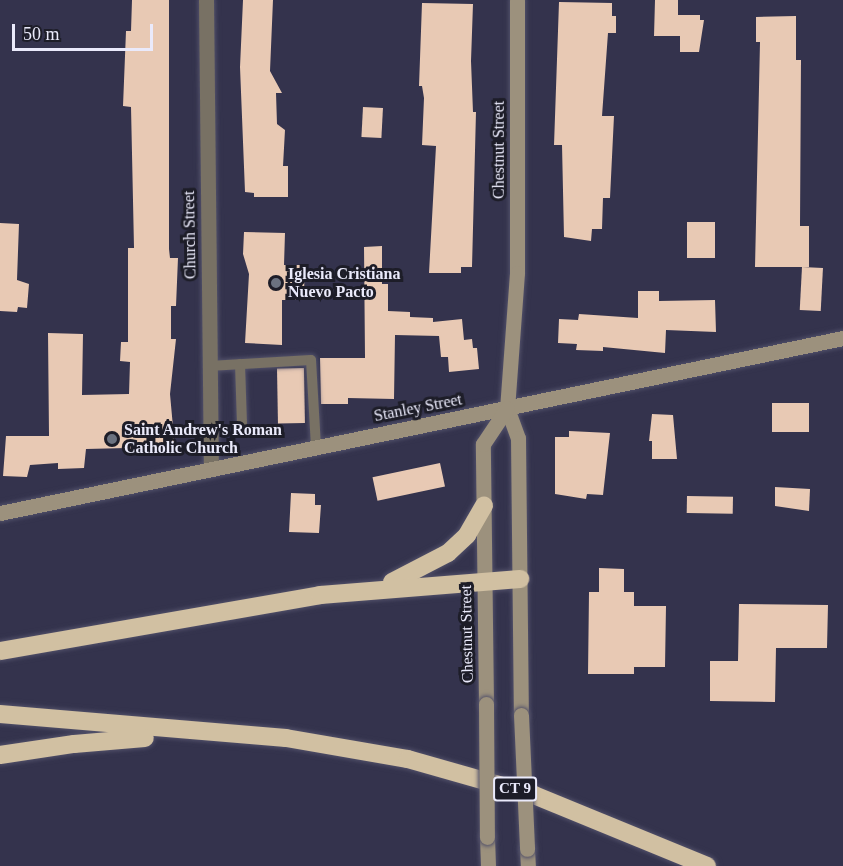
<!DOCTYPE html>
<style>
body{margin:0}
#map{position:relative;width:843px;height:866px;overflow:hidden;background:#34334d;font-family:Georgia,serif}
div>[style]{position:absolute}
.building>*{inset:0;background:#e8c9b4;transform-origin:0 0}
.roads{filter:drop-shadow(0 0 2px #515069) drop-shadow(0 0 2px #515069)}
.lane>*{height:10px;margin:-5px;padding:0 5px;transform-origin:5px;border-radius:5px;background:#787164}
.street>*{height:15px;margin:-7.5px;padding:0 7.5px;transform-origin:7.5px;border-radius:7.5px;background:#787164}
.secondary>*{height:15px;margin:-7.5px;padding:0 7.5px;transform-origin:7.5px;border-radius:7.5px;background:#9c917d}
.highway>*{height:18px;margin:-9px;padding:0 9px;transform-origin:9px;border-radius:9px;background:#d1c0a2}
.bridges{filter:drop-shadow(0 0 2px #515069) drop-shadow(0 0 2px #515069)}
.secondary-bridge>*{height:15px;margin:-7.5px;padding:0 7.5px;transform-origin:7.5px;border-radius:7.5px;background:#9c917d}
.dots>*{width:16px;height:16px;translate:-50% -50%;box-sizing:border-box;border:3px solid #1d1d28;border-radius:50%}
span{translate:-50% -50%;white-space:nowrap;text-align:center;line-height:1.15;-webkit-text-stroke:6px #1d1d28;paint-order:stroke}
.shield-label span{padding:2px 4px;background:#1d1d28;border:2px solid;border-radius:4px;-webkit-text-stroke-width:0}
.shield-label{font-size:15px;color:#eaeafb;font-weight:700}
.street-label{font-size:16px;color:#eaeafb}
.poi-label{font-size:16px;color:#eaeafb;font-weight:700}
.left{translate:0 -50%;text-align:left}
.scale{position:absolute;left:12px;top:24px;width:141px;height:27px;box-sizing:border-box;border:3px solid #eaeafb;border-top:0;padding-left:8px;font-size:18px;line-height:21px;white-space:nowrap;color:#eaeafb;-webkit-text-stroke:4px #1d1d28;paint-order:stroke}
</style>
<div id="map">
<div class="building">
<i style="clip-path:polygon(132px 0,169px 0,169px 249px,170px 258px,178px 258px,176px 306px,171px 306px,171px 339px,176px 339px,170px 394px,175px 449px,127px 454px,127px 448px,86px 449px,84px 468px,58px 469px,58px 463px,30px 465px,27px 477px,3px 476px,6px 436px,49px 436px,48px 333px,83px 334px,82px 395px,129px 394px,130px 362px,120px 361px,121px 342px,128px 342px,128px 248px,134px 248px,131px 107px,123px 106px,126px 31px,131px 31px)"></i>
<i style="clip-path:polygon(243px 0,273px 0,270px 71px,282px 93px,276px 93px,277px 124px,285px 130px,283px 166px,288px 166px,288px 197px,254px 197px,254px 193px,245px 192px,240px 67px)"></i>
<i style="clip-path:polygon(655px 0,678px 0,678px 15px,700px 15px,700px 20px,704px 20px,699px 52px,680px 52px,680px 36px,654px 36px)"></i>
<i style="clip-path:polygon(559px 2px,612px 3px,612px 16px,616px 16px,616px 33px,608px 33px,602px 116px,614px 116px,610px 198px,603px 198px,602px 229px,592px 229px,591px 241px,564px 237px,562px 145px,554px 145px)"></i>
<i style="clip-path:polygon(422px 3px,473px 4px,471px 61px,473px 112px,476px 112px,472px 267px,461px 267px,461px 273px,429px 273px,436px 146px,422px 145px,424px 98px,422px 86px,419px 86px)"></i>
<i style="clip-path:polygon(796px 16px,796px 60px,801px 60px,800px 226px,809px 226px,809px 267px,755px 267px,760px 42px,756px 42px,756px 17px)"></i>
<i style="left:363px;top:107px;width:20px;height:30px;rotate:3deg"></i>
<i style="left:687px;top:222px;width:28px;height:36px"></i>
<i style="clip-path:polygon(0 223px,19px 224px,17px 280px,29px 284px,27px 308px,18px 307px,17px 312px,0 311px)"></i>
<i style="clip-path:polygon(244px 232px,285px 233px,284px 265px,305px 265px,304px 291px,298px 291px,298px 300px,282px 300px,282px 345px,245px 343px,249px 274px,243px 254px)"></i>
<i style="clip-path:polygon(382px 246px,382px 284px,388px 284px,388px 311px,410px 312px,410px 317px,433px 318px,433px 322px,462px 319px,464px 340px,472px 339px,473px 348px,477px 348px,479px 369px,449px 372px,448px 357px,441px 357px,439px 336px,395px 335px,394px 399px,348px 398px,348px 404px,321px 404px,320px 358px,365px 358px,364px 247px)"></i>
<i style="left:802px;top:267px;width:21px;height:43px;rotate:3deg"></i>
<i style="clip-path:polygon(638px 291px,659px 291px,659px 301px,715px 300px,716px 332px,666px 330px,665px 353px,603px 347px,603px 351px,576px 350px,577px 344px,558px 343px,559px 319px,578px 320px,579px 314px,638px 318px)"></i>
<i style="left:304px;top:368px;width:55px;height:27px;rotate:89deg"></i>
<i style="left:772px;top:403px;width:37px;height:29px"></i>
<i style="clip-path:polygon(652px 414px,673px 415px,677px 459px,652px 459px,652px 441px,649px 441px)"></i>
<i style="clip-path:polygon(569px 431px,610px 433px,603px 495px,587px 494px,586px 499px,555px 494px,555px 437px,569px 437px)"></i>
<i style="left:440px;top:463px;width:24px;height:69px;rotate:78deg"></i>
<i style="clip-path:polygon(775px 487px,810px 489px,809px 511px,775px 506px)"></i>
<i style="clip-path:polygon(291px 493px,315px 494px,315px 505px,321px 505px,319px 533px,289px 532px)"></i>
<i style="left:687px;top:496px;width:46px;height:17px;rotate:1deg"></i>
<i style="clip-path:polygon(599px 568px,624px 569px,624px 592px,634px 592px,634px 606px,666px 606px,665px 667px,634px 667px,634px 674px,588px 674px,589px 592px,599px 592px)"></i>
<i style="clip-path:polygon(739px 604px,828px 605px,827px 648px,776px 648px,775px 702px,710px 701px,710px 661px,738px 661px)"></i>
</div>
<div class="roads">
<div class="lane">
<i style="left:240px;top:364px;width:59px;rotate:88.1deg"></i>
<i style="left:209px;top:366px;width:102px;rotate:-3.4deg"></i>
<i style="left:311px;top:360px;width:87px;rotate:86.7deg"></i>
</div>
<div class="street">
<i style="left:206px;top:0;width:469px;rotate:89.4deg"></i>
</div>
<div class="secondary">
<i style="left:517px;top:0;width:273px;rotate:90deg"></i>
<i style="left:517px;top:273px;width:135px;rotate:94.2deg"></i>
<i style="left:507px;top:408px;width:32px;rotate:70deg"></i>
<i style="left:518px;top:438px;width:277px;rotate:89.4deg"></i>
<i style="left:0;top:513px;width:861px;rotate:-11.73deg"></i>
<i style="left:486px;top:704px;width:260px;rotate:-90.7deg"></i>
<i style="left:483px;top:444px;width:43px;rotate:-56.3deg"></i>
<i style="left:487px;top:837px;width:29px;rotate:88deg"></i>
<i style="left:527px;top:849px;width:17px;rotate:87deg"></i>
</div>
<div class="highway">
<i style="left:392px;top:582px;width:63px;rotate:-27.4deg"></i>
<i style="left:448px;top:553px;width:26px;rotate:-43deg"></i>
<i style="left:467px;top:535px;width:34px;rotate:-60deg"></i>
<i style="left:0;top:651px;width:325px;rotate:-9.9deg"></i>
<i style="left:320px;top:595px;width:201px;rotate:-4.6deg"></i>
<i style="left:0;top:714px;width:287px;rotate:4.8deg"></i>
<i style="left:286px;top:738px;width:124px;rotate:9.8deg"></i>
<i style="left:408px;top:759px;width:131px;rotate:15.9deg"></i>
<i style="left:534px;top:795px;width:187px;rotate:22.3deg"></i>
<i style="left:0;top:755px;width:75px;rotate:-8.5deg"></i>
<i style="left:74px;top:744px;width:71px;rotate:-4.8deg"></i>
</div>
</div>
<div class="bridges">
<div class="secondary-bridge">
<i style="left:486px;top:704px;width:133px;rotate:89.6deg"></i>
<i style="left:521px;top:715px;width:134px;rotate:87.4deg"></i>
</div>
</div>
<div class="dots">
<i style="left:276px;top:283px;background:#6b7280"></i>
<i style="left:112px;top:439px;background:#6b7280"></i>
</div>
<div class="shield-label">
<span style="left:515px;top:789px">CT 9</span>
</div>
<div class="street-label">
<span style="left:499px;top:150px;rotate:-90deg">Chestnut Street</span>
<span style="left:190px;top:235px;rotate:-91deg">Church Street</span>
<span style="left:418px;top:408px;rotate:-11deg">Stanley Street</span>
<span style="left:467px;top:634px;rotate:-91deg">Chestnut Street</span>
</div>
<div class="poi-label">
<span class="left" style="left:288px;top:283px">Iglesia Cristiana<br>Nuevo Pacto</span>
<span class="left" style="left:124px;top:439px">Saint Andrew's Roman<br>Catholic Church</span>
</div>
<div class="scale">50 m</div>
</div>
